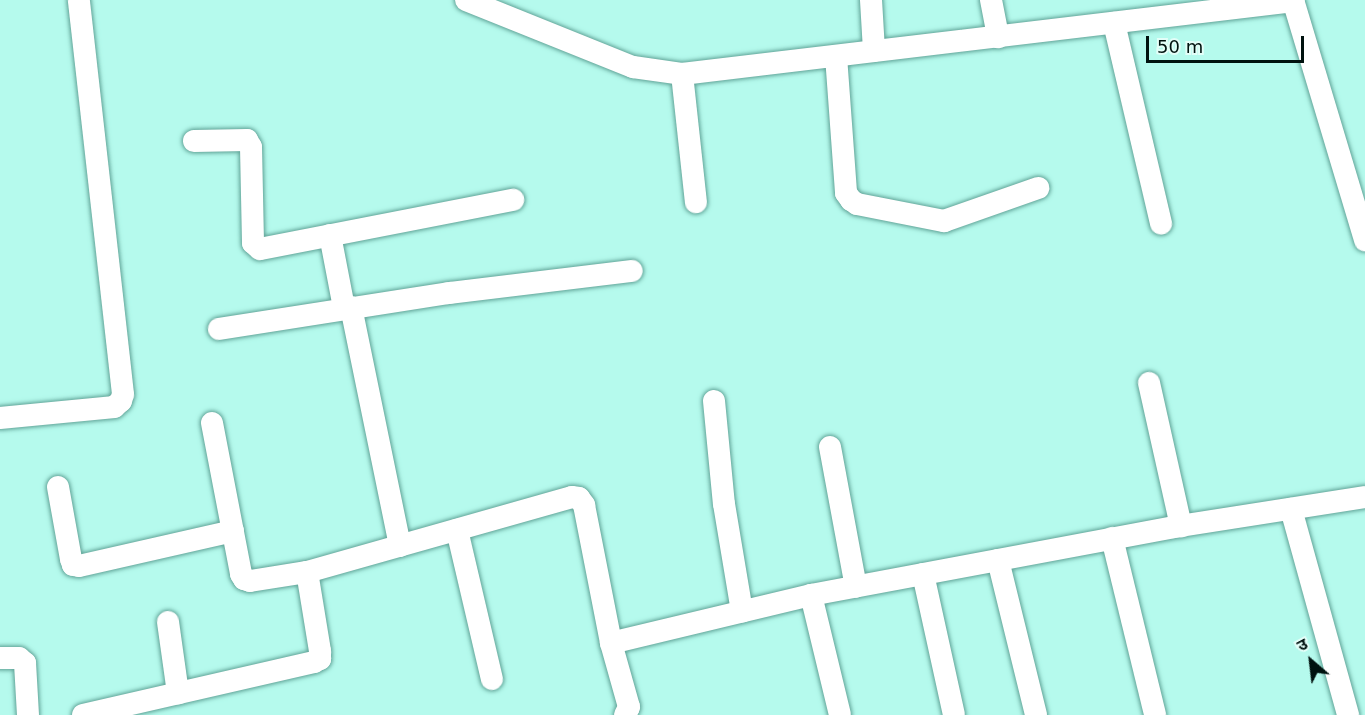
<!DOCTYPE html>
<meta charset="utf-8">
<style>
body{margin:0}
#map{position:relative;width:1365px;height:715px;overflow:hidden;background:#b5faed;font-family:"DejaVu Sans","Noto Sans Devanagari",sans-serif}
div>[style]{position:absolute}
.roads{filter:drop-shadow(0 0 2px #61a498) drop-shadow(0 0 2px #61a498)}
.minor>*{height:22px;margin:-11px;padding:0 11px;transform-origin:11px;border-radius:11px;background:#fff}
span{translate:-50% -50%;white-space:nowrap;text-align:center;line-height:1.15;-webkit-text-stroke:5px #e3fef8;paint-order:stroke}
.north{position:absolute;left:1281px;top:631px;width:60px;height:60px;-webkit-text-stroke:4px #e3fef8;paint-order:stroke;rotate:332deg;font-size:16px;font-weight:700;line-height:24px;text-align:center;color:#00120f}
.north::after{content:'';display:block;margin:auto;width:21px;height:27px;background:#00120f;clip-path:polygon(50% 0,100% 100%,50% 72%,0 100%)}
.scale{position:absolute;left:1146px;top:36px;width:158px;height:27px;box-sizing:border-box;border:3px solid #00120f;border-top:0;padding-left:8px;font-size:18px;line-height:21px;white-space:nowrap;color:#00120f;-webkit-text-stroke:4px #e3fef8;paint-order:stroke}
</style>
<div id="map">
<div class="roads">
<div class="minor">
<i style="left:466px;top:0;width:180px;rotate:21.9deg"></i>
<i style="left:633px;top:67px;width:49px;rotate:8.1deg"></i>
<i style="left:682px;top:74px;width:616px;rotate:-6.8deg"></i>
<i style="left:871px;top:0;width:51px;rotate:86.6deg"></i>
<i style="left:991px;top:0;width:38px;rotate:79deg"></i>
<i style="left:1293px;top:0;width:251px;rotate:73.3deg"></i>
<i style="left:1114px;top:23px;width:206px;rotate:76.8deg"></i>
<i style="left:836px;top:56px;width:137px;rotate:85.8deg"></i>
<i style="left:846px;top:193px;width:9px;rotate:54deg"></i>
<i style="left:851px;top:200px;width:7px;rotate:34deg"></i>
<i style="left:857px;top:204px;width:89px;rotate:11.1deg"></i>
<i style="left:944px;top:221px;width:100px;rotate:-19.3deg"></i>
<i style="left:682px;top:74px;width:129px;rotate:83.8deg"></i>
<i style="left:194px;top:141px;width:53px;rotate:-1.1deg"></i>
<i style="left:247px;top:140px;width:8px;rotate:60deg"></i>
<i style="left:251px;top:147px;width:96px;rotate:88.8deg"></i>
<i style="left:253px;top:243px;width:9px;rotate:41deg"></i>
<i style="left:260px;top:249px;width:258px;rotate:-11deg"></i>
<i style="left:330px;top:235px;width:74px;rotate:79.1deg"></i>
<i style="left:351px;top:307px;width:244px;rotate:78.4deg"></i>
<i style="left:219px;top:329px;width:233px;rotate:-8.9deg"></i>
<i style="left:449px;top:293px;width:184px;rotate:-6.9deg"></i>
<i style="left:1149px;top:383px;width:147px;rotate:77.4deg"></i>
<i style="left:714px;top:401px;width:103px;rotate:84.5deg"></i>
<i style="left:724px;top:504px;width:109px;rotate:80.5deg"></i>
<i style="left:0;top:418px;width:115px;rotate:-5.5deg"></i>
<i style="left:114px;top:407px;width:9px;rotate:-41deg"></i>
<i style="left:121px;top:401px;width:7px;rotate:-74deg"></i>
<i style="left:123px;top:394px;width:396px;rotate:-96.4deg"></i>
<i style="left:212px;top:423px;width:154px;rotate:79.1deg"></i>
<i style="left:241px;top:574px;width:6px;rotate:59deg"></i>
<i style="left:244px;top:579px;width:6px;rotate:18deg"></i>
<i style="left:250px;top:581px;width:58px;rotate:-9deg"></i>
<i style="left:307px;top:572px;width:275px;rotate:-15.8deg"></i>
<i style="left:572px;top:497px;width:7px;rotate:8deg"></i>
<i style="left:579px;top:498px;width:9px;rotate:54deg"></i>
<i style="left:584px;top:505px;width:141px;rotate:78.9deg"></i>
<i style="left:830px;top:447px;width:142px;rotate:79.5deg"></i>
<i style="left:58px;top:487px;width:73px;rotate:79.8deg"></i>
<i style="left:71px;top:559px;width:6px;rotate:72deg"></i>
<i style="left:73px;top:565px;width:6px;rotate:9deg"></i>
<i style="left:79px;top:566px;width:158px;rotate:-12.8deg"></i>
<i style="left:1291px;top:509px;width:214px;rotate:74.5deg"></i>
<i style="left:457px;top:530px;width:153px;rotate:76.8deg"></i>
<i style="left:1112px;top:538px;width:182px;rotate:76.3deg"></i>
<i style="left:998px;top:560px;width:160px;rotate:76.2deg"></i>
<i style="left:923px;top:574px;width:144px;rotate:77.6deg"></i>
<i style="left:811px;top:595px;width:123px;rotate:76.4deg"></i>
<i style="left:168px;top:622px;width:72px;rotate:82deg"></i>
<i style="left:0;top:658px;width:19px"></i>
<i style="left:19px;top:658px;width:8px;rotate:40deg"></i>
<i style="left:25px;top:663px;width:52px;rotate:86.7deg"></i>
<i style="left:83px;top:715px;width:237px;rotate:-12.9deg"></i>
<i style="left:314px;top:662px;width:7px;rotate:-27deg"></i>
<i style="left:320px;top:659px;width:8px;rotate:-90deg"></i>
<i style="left:320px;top:651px;width:80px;rotate:-99.3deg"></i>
<i style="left:625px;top:715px;width:9px;rotate:-63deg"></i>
<i style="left:629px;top:707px;width:66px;rotate:-105.7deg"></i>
<i style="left:611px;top:643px;width:206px;rotate:-13.5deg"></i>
<i style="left:811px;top:595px;width:369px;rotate:-10.6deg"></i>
<i style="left:1174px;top:527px;width:193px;rotate:-8.9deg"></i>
</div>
</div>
<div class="north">उ</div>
<div class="scale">50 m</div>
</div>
